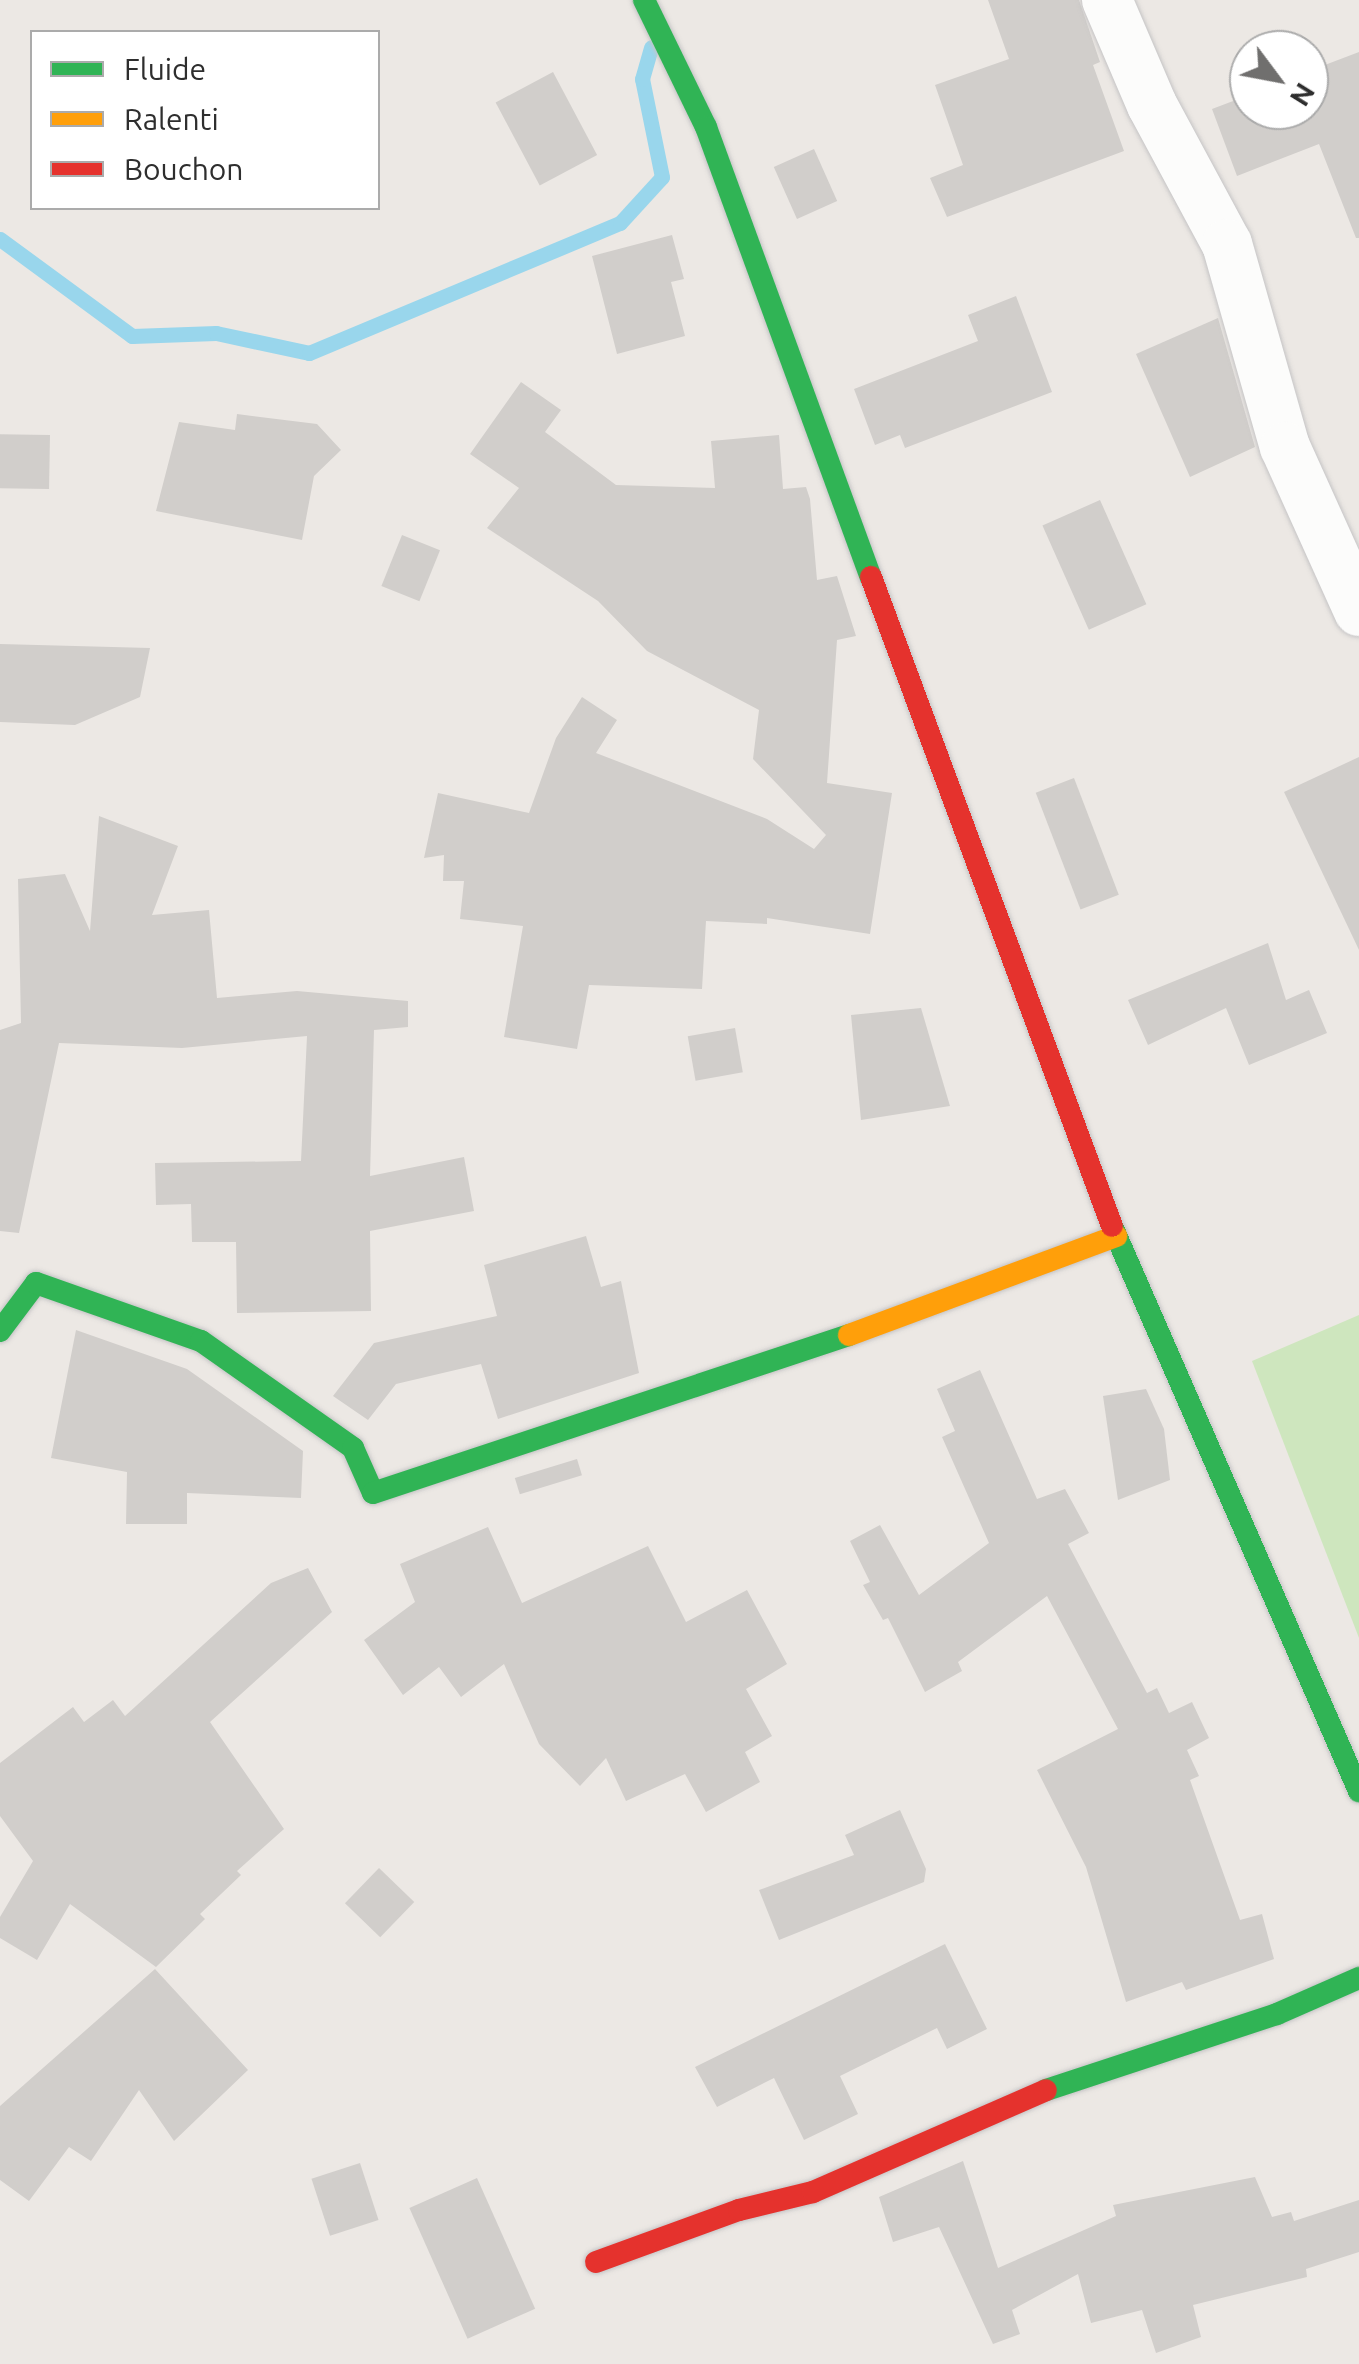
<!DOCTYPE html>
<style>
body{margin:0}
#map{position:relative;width:1359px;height:2364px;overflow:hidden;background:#ece8e4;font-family:Ubuntu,sans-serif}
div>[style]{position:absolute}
.green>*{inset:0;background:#cee6be}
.stream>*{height:15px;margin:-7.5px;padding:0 7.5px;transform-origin:7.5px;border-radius:7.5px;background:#99d6ec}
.building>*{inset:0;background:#d1cecb;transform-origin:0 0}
.roads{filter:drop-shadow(0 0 2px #c5c4c5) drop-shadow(0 0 2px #c5c4c5)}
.street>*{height:50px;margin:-25px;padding:0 25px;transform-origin:25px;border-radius:25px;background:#fcfcfb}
.fast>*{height:22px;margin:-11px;padding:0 11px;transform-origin:11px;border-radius:11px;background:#30b455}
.slow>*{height:22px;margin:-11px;padding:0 11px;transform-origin:11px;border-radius:11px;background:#ff9f0a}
.jam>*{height:22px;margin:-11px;padding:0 11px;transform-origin:11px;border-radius:11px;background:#e5322d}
span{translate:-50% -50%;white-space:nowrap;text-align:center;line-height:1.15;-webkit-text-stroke:9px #fff;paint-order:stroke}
.legend{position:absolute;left:30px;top:30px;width:350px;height:180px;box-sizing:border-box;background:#fff;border:2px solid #ababab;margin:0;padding:12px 18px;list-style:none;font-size:30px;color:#2e2e2e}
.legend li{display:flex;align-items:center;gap:20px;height:50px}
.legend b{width:50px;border:2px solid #ababab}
.north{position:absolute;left:1229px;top:30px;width:100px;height:100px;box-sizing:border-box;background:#fff;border:2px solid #ababab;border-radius:50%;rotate:122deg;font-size:28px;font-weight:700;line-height:40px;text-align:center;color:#2e2e2e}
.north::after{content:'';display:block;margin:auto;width:35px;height:45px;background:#706f6e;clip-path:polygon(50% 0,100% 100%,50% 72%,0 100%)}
</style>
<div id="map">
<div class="green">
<i style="clip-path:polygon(1359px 1315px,1359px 1638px,1252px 1361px)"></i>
</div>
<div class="stream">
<i style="left:0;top:239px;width:164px;rotate:36.3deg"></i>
<i style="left:132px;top:336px;width:84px;rotate:-2deg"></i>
<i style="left:216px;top:333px;width:95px;rotate:12.1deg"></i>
<i style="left:309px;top:353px;width:337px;rotate:-22.7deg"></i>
<i style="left:620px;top:223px;width:62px;rotate:-47.6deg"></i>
<i style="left:662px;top:177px;width:100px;rotate:-101.5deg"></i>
<i style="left:642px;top:79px;width:33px;rotate:-74deg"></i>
</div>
<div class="building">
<i style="clip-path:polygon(988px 0,1079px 0,1100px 62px,1093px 65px,1124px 151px,947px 217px,930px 178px,963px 165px,935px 85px,1009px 59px)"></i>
<i style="clip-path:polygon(1359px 52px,1359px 238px,1356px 238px,1319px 144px,1237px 176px,1212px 109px,1249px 95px,1249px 110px,1309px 110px,1309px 71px)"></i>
<i style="left:553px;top:72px;width:94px;height:65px;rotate:62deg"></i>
<i style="left:814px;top:149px;width:57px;height:44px;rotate:66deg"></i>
<i style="clip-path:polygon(672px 235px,684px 279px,671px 282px,685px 336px,617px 354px,592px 256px)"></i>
<i style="clip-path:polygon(1016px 296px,1052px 392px,905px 448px,900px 435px,875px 445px,854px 389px,978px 341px,968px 315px)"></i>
<i style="clip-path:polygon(1218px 318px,1255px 447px,1190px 477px,1136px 354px)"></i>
<i style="clip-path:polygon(521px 382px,561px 410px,545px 432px,616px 485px,715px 488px,711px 441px,779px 435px,783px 489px,806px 487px,810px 499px,817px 580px,837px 576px,856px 636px,837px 640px,827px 783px,892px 793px,870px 934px,767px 918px,767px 924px,706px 921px,702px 989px,589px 985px,577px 1049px,504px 1037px,523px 926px,460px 919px,464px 881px,443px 881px,444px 855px,424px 858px,438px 793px,529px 813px,556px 738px,582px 697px,617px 720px,596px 753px,767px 819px,814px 849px,826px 835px,753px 759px,759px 710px,647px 651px,598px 601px,487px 528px,519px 488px,470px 454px)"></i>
<i style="clip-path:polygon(237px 414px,317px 424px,341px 450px,314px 476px,302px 540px,156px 511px,179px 422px,235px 430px)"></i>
<i style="left:50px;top:435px;width:54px;height:50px;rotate:91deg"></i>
<i style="left:1100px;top:500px;width:114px;height:63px;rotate:66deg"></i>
<i style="left:402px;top:535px;width:41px;height:55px;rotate:22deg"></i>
<i style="clip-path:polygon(0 644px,150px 648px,140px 697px,75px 725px,0 722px)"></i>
<i style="clip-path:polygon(1359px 757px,1359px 950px,1284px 792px)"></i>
<i style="left:1074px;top:778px;width:125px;height:41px;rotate:69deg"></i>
<i style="clip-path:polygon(99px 816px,178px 846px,152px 915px,209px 910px,217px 998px,297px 991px,408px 1001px,408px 1027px,374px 1030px,370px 1176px,464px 1157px,474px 1211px,370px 1231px,371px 1311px,237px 1313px,236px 1242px,192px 1242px,191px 1204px,156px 1205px,155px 1163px,301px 1161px,307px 1036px,182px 1048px,59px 1043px,19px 1233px,0 1231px,0 1030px,21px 1023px,18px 879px,65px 874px,90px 931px)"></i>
<i style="clip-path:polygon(1268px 943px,1286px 1000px,1309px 990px,1327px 1033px,1249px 1065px,1226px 1008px,1148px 1045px,1128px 1000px)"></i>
<i style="clip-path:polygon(921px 1008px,950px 1106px,861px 1120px,851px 1015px)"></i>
<i style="left:735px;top:1028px;width:45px;height:48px;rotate:80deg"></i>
<i style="clip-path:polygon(586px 1236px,601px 1287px,621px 1281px,639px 1373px,498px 1419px,481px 1364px,396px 1384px,368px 1420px,333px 1396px,374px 1343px,497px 1316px,484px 1265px)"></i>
<i style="clip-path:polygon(76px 1330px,187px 1369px,303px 1451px,301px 1498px,187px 1493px,187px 1524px,126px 1524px,127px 1472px,51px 1458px)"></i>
<i style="clip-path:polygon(980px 1370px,1037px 1499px,1065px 1489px,1089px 1533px,1068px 1544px,1147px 1693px,1157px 1688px,1169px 1713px,1192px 1702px,1209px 1738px,1187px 1750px,1199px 1776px,1190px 1780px,1240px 1920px,1262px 1914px,1274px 1959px,1186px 1990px,1182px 1982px,1126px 2002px,1086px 1867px,1037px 1770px,1118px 1729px,1047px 1596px,958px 1662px,962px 1671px,925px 1692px,888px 1618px,883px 1620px,863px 1585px,870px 1582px,850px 1541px,880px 1525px,919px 1595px,989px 1543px,942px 1437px,955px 1431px,937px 1389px)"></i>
<i style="clip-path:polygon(1146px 1389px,1164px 1429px,1170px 1480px,1118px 1500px,1103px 1396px)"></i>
<i style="left:577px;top:1459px;width:17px;height:65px;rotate:73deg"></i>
<i style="clip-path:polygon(488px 1527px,522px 1603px,648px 1546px,686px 1622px,747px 1590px,787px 1664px,746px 1689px,772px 1736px,745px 1752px,760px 1782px,706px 1812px,685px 1774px,626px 1801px,606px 1758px,580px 1786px,539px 1744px,504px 1664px,461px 1697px,439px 1667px,403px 1695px,364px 1640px,415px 1602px,400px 1564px)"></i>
<i style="clip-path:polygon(308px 1568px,332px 1612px,210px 1722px,284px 1829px,237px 1871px,241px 1875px,200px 1914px,205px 1919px,156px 1967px,70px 1904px,37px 1960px,0 1938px,0 1917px,33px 1861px,0 1816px,0 1763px,73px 1707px,84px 1722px,113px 1700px,125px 1716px,271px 1583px)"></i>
<i style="clip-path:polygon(900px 1810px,926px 1869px,924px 1882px,779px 1940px,759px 1890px,854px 1855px,845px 1835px)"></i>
<i style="left:379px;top:1868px;width:49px;height:49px;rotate:44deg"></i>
<i style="clip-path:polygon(945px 1944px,987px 2029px,947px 2049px,937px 2028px,840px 2076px,858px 2114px,804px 2140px,774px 2078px,717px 2107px,695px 2067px)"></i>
<i style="clip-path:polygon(155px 1969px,248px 2070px,174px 2141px,139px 2090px,91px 2161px,69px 2147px,29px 2201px,0 2180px,0 2106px)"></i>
<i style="clip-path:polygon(963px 2161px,998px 2268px,1116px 2216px,1113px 2205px,1255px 2177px,1272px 2217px,1291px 2212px,1294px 2221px,1359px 2200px,1359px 2252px,1306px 2269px,1307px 2277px,1193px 2305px,1201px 2337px,1156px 2353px,1142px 2310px,1091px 2323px,1078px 2274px,1012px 2310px,1020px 2334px,993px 2344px,939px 2227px,893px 2242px,879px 2197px)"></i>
<i style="left:360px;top:2163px;width:60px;height:51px;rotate:72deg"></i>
<i style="left:477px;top:2178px;width:143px;height:74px;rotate:66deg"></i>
</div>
<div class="roads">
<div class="street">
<i style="left:1107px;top:0;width:114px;rotate:66.8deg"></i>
<i style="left:1152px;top:105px;width:158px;rotate:61.7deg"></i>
<i style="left:1227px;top:244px;width:211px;rotate:74.1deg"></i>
<i style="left:1285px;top:447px;width:180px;rotate:65.7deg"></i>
</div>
<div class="fast">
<i style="left:644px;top:0;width:141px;rotate:64deg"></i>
<i style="left:706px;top:127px;width:479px;rotate:69.9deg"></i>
<i style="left:1112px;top:1226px;width:617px;rotate:66.39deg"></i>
<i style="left:0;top:1331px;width:60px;rotate:-53.1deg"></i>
<i style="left:36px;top:1283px;width:175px;rotate:19.4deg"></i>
<i style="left:201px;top:1341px;width:186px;rotate:35.1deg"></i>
<i style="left:353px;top:1448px;width:49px;rotate:66deg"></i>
<i style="left:373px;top:1493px;width:502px;rotate:-18.36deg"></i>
<i style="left:1046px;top:2090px;width:243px;rotate:-18.2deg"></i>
<i style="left:1277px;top:2014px;width:90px;rotate:-23.7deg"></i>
</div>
<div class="slow">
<i style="left:849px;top:1335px;width:285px;rotate:-20.3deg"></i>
</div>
<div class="jam">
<i style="left:871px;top:577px;width:692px;rotate:69.63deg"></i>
<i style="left:596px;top:2262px;width:152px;rotate:-20deg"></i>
<i style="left:739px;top:2210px;width:76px;rotate:-13.7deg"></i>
<i style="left:813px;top:2192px;width:254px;rotate:-23.6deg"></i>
</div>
</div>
<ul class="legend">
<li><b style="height:12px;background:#30b455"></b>Fluide</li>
<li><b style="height:12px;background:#ff9f0a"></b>Ralenti</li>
<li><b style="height:12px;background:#e5322d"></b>Bouchon</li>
</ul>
<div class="north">N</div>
</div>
